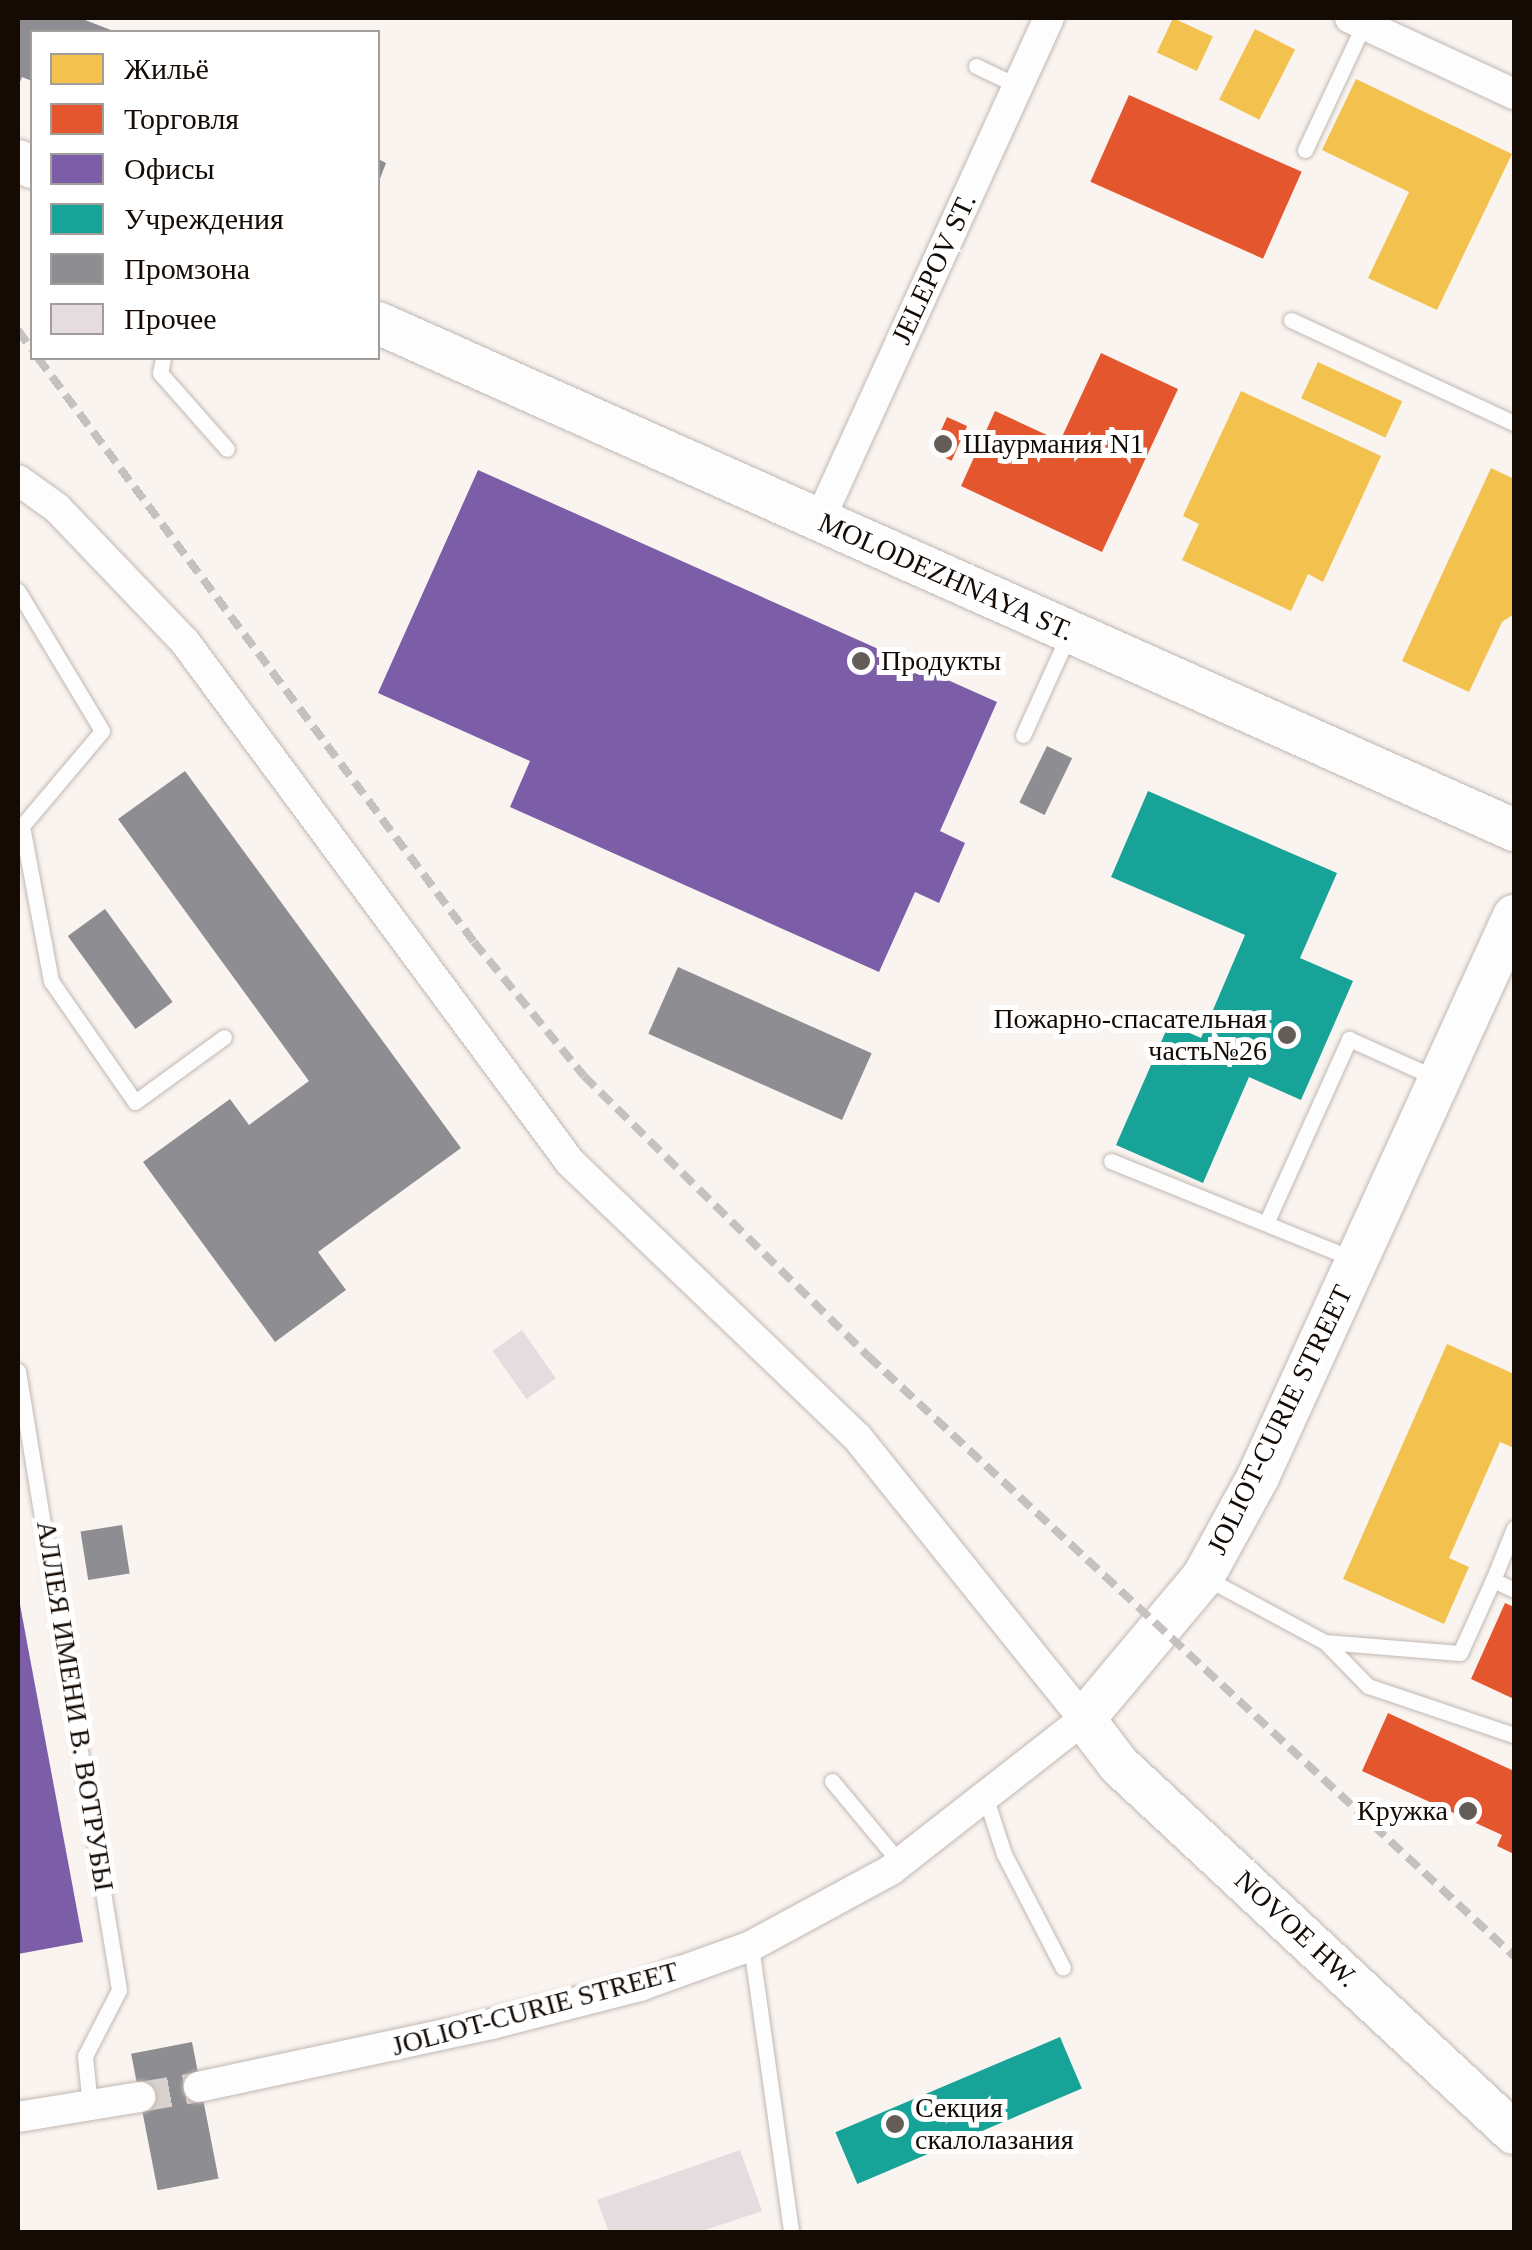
<!DOCTYPE html>
<meta charset="utf-8">
<style>
body{margin:0}
#map{position:relative;width:1532px;height:2250px;overflow:hidden;background:#faf4f0;font-family:"Times New Roman",serif}
div>[style]{position:absolute}
.homes>*{inset:0;background:#f2c14e;transform-origin:0 0}
.shops>*{inset:0;background:#e4572e;transform-origin:0 0}
.offices>*{inset:0;background:#7b5ea7}
.public>*{inset:0;background:#17a398;transform-origin:0 0}
.industry>*{inset:0;background:#8d8d92;transform-origin:0 0}
.building>*{inset:0;background:#e4dcde;transform-origin:0 0}
.minor-tunnel>*{height:30px;margin-top:-15px;transform-origin:0;background:repeating-linear-gradient(90deg,#d8d1cd 0 30px,transparent 0 45px)}
.roads{filter:drop-shadow(0 0 2px #c0b8b3) drop-shadow(0 0 2px #c0b8b3)}
.service>*{height:15px;margin:-7.5px;padding:0 7.5px;transform-origin:7.5px;border-radius:7.5px;background:#fefdfd}
.minor>*{height:30px;margin:-15px;padding:0 15px;transform-origin:15px;border-radius:15px;background:#fefdfd}
.secondary>*{height:42px;margin:-21px;padding:0 21px;transform-origin:21px;border-radius:21px;background:#fefdfd}
.rail>*{height:8px;margin-top:-4px;transform-origin:0;background:repeating-linear-gradient(90deg,#c4c1c0 0 15px,transparent 0 23px)}
.dots>*{width:28px;height:28px;translate:-50% -50%;box-sizing:border-box;border:5px solid #fff;border-radius:50%}
span{translate:-50% -50%;white-space:nowrap;text-align:center;line-height:1.15;-webkit-text-stroke:10px #fff;paint-order:stroke}
.street-label{font-size:28px;color:#140b05}
.poi-label{font-size:28px;color:#140b05}
.left{translate:0 -50%;text-align:left}
.right{translate:-100% -50%;text-align:right}
.frame{position:absolute;inset:0;border:20px solid #140b05;pointer-events:none}
.legend{position:absolute;left:30px;top:30px;width:350px;height:330px;box-sizing:border-box;background:#fff;border:2px solid #a19d9b;margin:0;padding:12px 18px;list-style:none;font-size:30px;color:#140b05}
.legend li{display:flex;align-items:center;gap:20px;height:50px}
.legend b{width:50px;border:2px solid #a19d9b}
</style>
<div id="map">
<div class="homes">
<i style="left:1173px;top:18px;width:44px;height:38px;rotate:25deg"></i>
<i style="left:1255px;top:29px;width:45px;height:79px;rotate:27deg"></i>
<i style="clip-path:polygon(1356px 79px,1512px 154px,1437px 310px,1368px 278px,1409px 192px,1322px 150px)"></i>
<i style="left:1318px;top:362px;width:93px;height:40px;rotate:25deg"></i>
<i style="clip-path:polygon(1241px 391px,1381px 456px,1323px 582px,1308px 574px,1291px 611px,1182px 560px,1199px 524px,1183px 516px)"></i>
<i style="clip-path:polygon(1491px 468px,1514px 479px,1514px 614px,1502px 622px,1469px 692px,1402px 661px)"></i>
<i style="clip-path:polygon(1447px 1344px,1514px 1374px,1514px 1448px,1500px 1442px,1449px 1558px,1469px 1567px,1444px 1624px,1343px 1579px)"></i>
</div>
<div class="shops">
<i style="left:1129px;top:95px;width:189px;height:95px;rotate:24deg"></i>
<i style="clip-path:polygon(1101px 353px,1178px 389px,1102px 552px,961px 486px,995px 411px,1060px 441px)"></i>
<i style="left:947px;top:417px;width:22px;height:38px;rotate:24deg"></i>
<i style="clip-path:polygon(1505px 1603px,1514px 1607px,1514px 1699px,1471px 1679px)"></i>
<i style="clip-path:polygon(1388px 1713px,1514px 1771px,1514px 1854px,1497px 1846px,1502px 1835px,1362px 1771px)"></i>
</div>
<div class="offices">
<i style="clip-path:polygon(478px 470px,997px 702px,940px 831px,965px 843px,939px 903px,915px 892px,879px 972px,510px 807px,530px 761px,378px 693px)"></i>
<i style="clip-path:polygon(18px 1594px,83px 1942px,18px 1954px)"></i>
</div>
<div class="public">
<i style="clip-path:polygon(1148px 791px,1337px 873px,1300px 958px,1353px 981px,1301px 1100px,1249px 1077px,1203px 1183px,1116px 1145px,1169px 1024px,1201px 1038px,1245px 935px,1111px 877px)"></i>
<i style="left:1060px;top:2037px;width:56px;height:244px;rotate:67deg"></i>
</div>
<div class="industry">
<i style="clip-path:polygon(18px 18px,80px 18px,116px 32px,32px 32px,32px 81px,22px 77px,18px 87px)"></i>
<i style="clip-path:polygon(378px 159px,386px 163px,378px 184px)"></i>
<i style="left:1047px;top:746px;width:28px;height:63px;rotate:26deg"></i>
<i style="clip-path:polygon(185px 771px,461px 1148px,318px 1252px,346px 1290px,275px 1342px,143px 1162px,230px 1099px,249px 1125px,309px 1081px,118px 819px)"></i>
<i style="left:105px;top:909px;width:115px;height:46px;rotate:54deg"></i>
<i style="left:678px;top:967px;width:212px;height:73px;rotate:24deg"></i>
<i style="left:122px;top:1525px;width:49px;height:42px;rotate:81deg"></i>
<i style="left:192px;top:2042px;width:139px;height:62px;rotate:79deg"></i>
</div>
<div class="building">
<i style="left:522px;top:1330px;width:59px;height:36px;rotate:55deg"></i>
<i style="clip-path:polygon(740px 2150px,762px 2211px,699px 2232px,609px 2232px,597px 2200px)"></i>
</div>
<div class="minor-tunnel">
<i style="left:140px;top:2097px;width:60px;rotate:-9.6deg"></i>
</div>
<div class="roads">
<div class="service">
<i style="left:976px;top:66px;width:47px;rotate:25.5deg"></i>
<i style="left:1305px;top:150px;width:139px;rotate:-64.9deg"></i>
<i style="left:1291px;top:320px;width:246px;rotate:24.8deg"></i>
<i style="left:163px;top:358px;width:15px;rotate:101deg"></i>
<i style="left:160px;top:373px;width:101px;rotate:48.6deg"></i>
<i style="left:18px;top:591px;width:163px;rotate:59deg"></i>
<i style="left:102px;top:731px;width:124px;rotate:130.1deg"></i>
<i style="left:22px;top:826px;width:158px;rotate:79.4deg"></i>
<i style="left:51px;top:981px;width:147px;rotate:55.2deg"></i>
<i style="left:135px;top:1102px;width:110px;rotate:-36.1deg"></i>
<i style="left:1023px;top:735px;width:109px;rotate:-65.6deg"></i>
<i style="left:1111px;top:1161px;width:261px;rotate:22deg"></i>
<i style="left:1267px;top:1221px;width:200px;rotate:-65.7deg"></i>
<i style="left:1349px;top:1039px;width:95px;rotate:24.1deg"></i>
<i style="left:18px;top:1371px;width:627px;rotate:80.73deg"></i>
<i style="left:119px;top:1990px;width:74px;rotate:117.3deg"></i>
<i style="left:85px;top:2056px;width:50px;rotate:84.3deg"></i>
<i style="left:1206px;top:1578px;width:135px;rotate:28.3deg"></i>
<i style="left:1325px;top:1642px;width:135px;rotate:4.7deg"></i>
<i style="left:1460px;top:1653px;width:80px;rotate:-65.7deg"></i>
<i style="left:1493px;top:1580px;width:23px;rotate:25deg"></i>
<i style="left:1493px;top:1580px;width:56px;rotate:-68deg"></i>
<i style="left:1325px;top:1642px;width:62px;rotate:45.7deg"></i>
<i style="left:1368px;top:1686px;width:154px;rotate:18.6deg"></i>
<i style="left:832px;top:1781px;width:107px;rotate:50.3deg"></i>
<i style="left:986px;top:1799px;width:58px;rotate:71.9deg"></i>
<i style="left:1004px;top:1854px;width:128px;rotate:62.6deg"></i>
<i style="left:751px;top:1946px;width:289px;rotate:82deg"></i>
</div>
<div class="minor">
<i style="left:1350px;top:18px;width:181px;rotate:24.9deg"></i>
<i style="left:18px;top:480px;width:48px;rotate:35.7deg"></i>
<i style="left:57px;top:508px;width:185px;rotate:46.3deg"></i>
<i style="left:185px;top:642px;width:647px;rotate:53.48deg"></i>
<i style="left:570px;top:1162px;width:397px;rotate:43.8deg"></i>
<i style="left:857px;top:1437px;width:362px;rotate:51.2deg"></i>
<i style="left:1084px;top:1719px;width:245px;rotate:142deg"></i>
<i style="left:891px;top:1870px;width:159px;rotate:151.5deg"></i>
<i style="left:751px;top:1946px;width:118px;rotate:160.2deg"></i>
<i style="left:640px;top:1986px;width:153px;rotate:165.6deg"></i>
<i style="left:492px;top:2024px;width:300px;rotate:167.9deg"></i>
<i style="left:819px;top:521px;width:553px;rotate:-65.43deg"></i>
<i style="left:18px;top:2117px;width:124px;rotate:-9.3deg"></i>
</div>
<div class="secondary">
<i style="left:18px;top:161px;width:15px;rotate:23deg"></i>
<i style="left:378px;top:323px;width:1244px;rotate:24.05deg"></i>
<i style="left:1514px;top:916px;width:617px;rotate:114.53deg"></i>
<i style="left:1258px;top:1477px;width:114px;rotate:118.8deg"></i>
<i style="left:1203px;top:1577px;width:185px;rotate:130deg"></i>
<i style="left:1084px;top:1719px;width:58px;rotate:52.7deg"></i>
<i style="left:1119px;top:1765px;width:540px;rotate:42.97deg"></i>
</div>
</div>
<div class="rail">
<i style="left:18px;top:330px;width:24px;rotate:55deg"></i>
<i style="left:38px;top:358px;width:729px;rotate:53.26deg"></i>
<i style="left:474px;top:942px;width:173px;rotate:50.6deg"></i>
<i style="left:584px;top:1076px;width:399px;rotate:44.6deg"></i>
<i style="left:868px;top:1356px;width:882px;rotate:42.89deg"></i>
</div>
<div class="dots">
<i style="left:943px;top:444px;background:#645d57"></i>
<i style="left:861px;top:661px;background:#645d57"></i>
<i style="left:1287px;top:1035px;background:#645d57"></i>
<i style="left:1468px;top:1811px;background:#645d57"></i>
<i style="left:895px;top:2124px;background:#645d57"></i>
</div>
<div class="street-label">
<span style="left:934px;top:269px;rotate:-65deg">JELEPOV ST.</span>
<span style="left:946px;top:577px;rotate:24deg">MOLODEZHNAYA ST.</span>
<span style="left:1280px;top:1420px;rotate:-64deg">JOLIOT-CURIE STREET</span>
<span style="left:75px;top:1706px;rotate:81deg">АЛЛЕЯ ИМЕНИ В. ВОТРУБЫ</span>
<span style="left:1296px;top:1929px;rotate:43deg">NOVOE HW.</span>
<span style="left:535px;top:2009px;rotate:-15deg">JOLIOT-CURIE STREET</span>
</div>
<div class="poi-label">
<span class="left" style="left:963px;top:444px">Шаурмания N1</span>
<span class="left" style="left:881px;top:661px">Продукты</span>
<span class="right" style="left:1267px;top:1035px">Пожарно-спасательная<br>часть№26</span>
<span class="right" style="left:1448px;top:1811px">Кружка</span>
<span class="left" style="left:915px;top:2124px">Секция<br>скалолазания</span>
</div>
<div class="frame"></div>
<ul class="legend">
<li><b style="height:28px;background:#f2c14e"></b>Жильё</li>
<li><b style="height:28px;background:#e4572e"></b>Торговля</li>
<li><b style="height:28px;background:#7b5ea7"></b>Офисы</li>
<li><b style="height:28px;background:#17a398"></b>Учреждения</li>
<li><b style="height:28px;background:#8d8d92"></b>Промзона</li>
<li><b style="height:28px;background:#e4dcde"></b>Прочее</li>
</ul>
</div>
